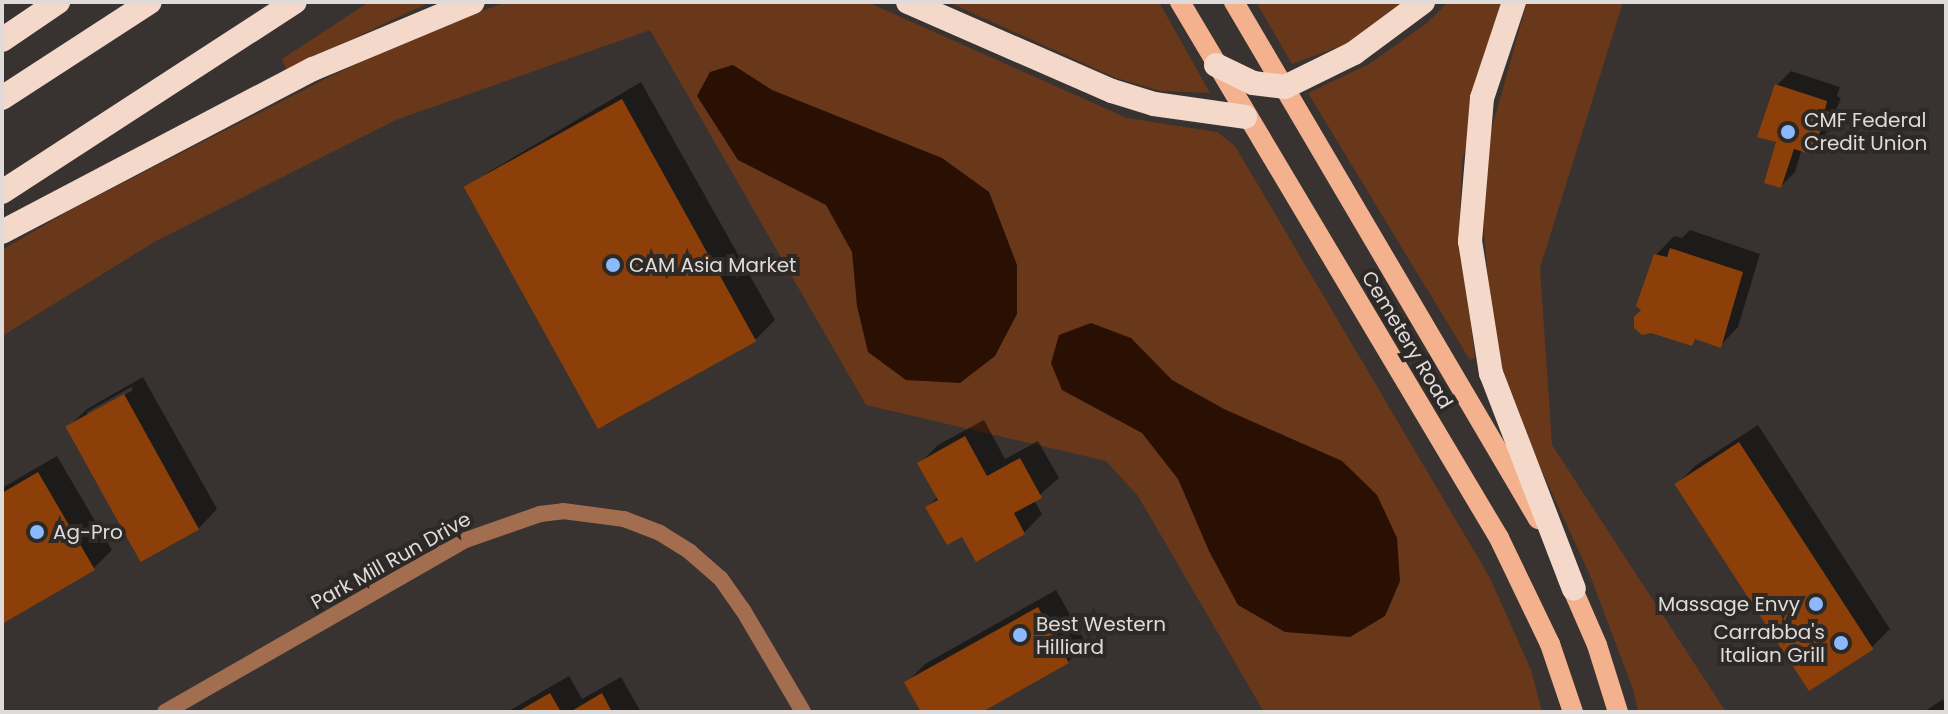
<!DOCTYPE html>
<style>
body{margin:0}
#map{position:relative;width:1948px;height:714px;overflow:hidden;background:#383330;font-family:Poppins,sans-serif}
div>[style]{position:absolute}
.green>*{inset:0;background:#69371a}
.water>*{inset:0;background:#291003}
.shadow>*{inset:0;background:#0007}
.building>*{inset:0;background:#8c3f09;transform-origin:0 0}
.minor>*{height:16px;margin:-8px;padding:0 8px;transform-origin:8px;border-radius:8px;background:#a36d50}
.primary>*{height:20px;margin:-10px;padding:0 10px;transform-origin:10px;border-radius:10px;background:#f4b18e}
.motorway>*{height:24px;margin:-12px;padding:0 12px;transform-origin:12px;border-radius:12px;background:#f4d8ca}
.dots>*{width:22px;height:22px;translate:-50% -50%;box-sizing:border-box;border:4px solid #2d2926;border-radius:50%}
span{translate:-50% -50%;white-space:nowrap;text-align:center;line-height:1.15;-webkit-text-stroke:8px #2d2926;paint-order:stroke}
.poi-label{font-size:20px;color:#dfdbda}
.left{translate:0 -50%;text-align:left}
.right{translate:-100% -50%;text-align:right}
.street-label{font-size:20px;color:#dfdbda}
.frame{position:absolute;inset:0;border:4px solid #dfdbda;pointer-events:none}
</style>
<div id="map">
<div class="green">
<i style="clip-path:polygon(369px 2px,430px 2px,287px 70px,282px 59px)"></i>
<i style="clip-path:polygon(506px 2px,867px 2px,1127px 118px,1217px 132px,1235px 146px,1490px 578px,1531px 670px,1542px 712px,1264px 712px,1138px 496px,1106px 461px,866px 405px,650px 30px,396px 120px,156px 241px,2px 336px,2px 250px,72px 209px,331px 76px,436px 28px)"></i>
<i style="clip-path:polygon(948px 2px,1159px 2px,1210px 93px,1161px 91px,1116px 78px)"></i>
<i style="clip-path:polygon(1256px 2px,1410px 2px,1344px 45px,1292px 64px)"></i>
<i style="clip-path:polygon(1448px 2px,1508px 2px,1475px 107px,1462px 162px,1459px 233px,1475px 358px,1470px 360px,1308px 93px,1369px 64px,1427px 23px)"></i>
<i style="clip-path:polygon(1527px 2px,1623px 2px,1540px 268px,1552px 445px,1726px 712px,1638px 712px,1633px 689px,1589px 573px,1511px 404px,1491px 319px,1483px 219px,1491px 131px)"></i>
</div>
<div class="water">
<i style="clip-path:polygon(733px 65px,772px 90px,942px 158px,989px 192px,1017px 265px,1017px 314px,995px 356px,960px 383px,906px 380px,868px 352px,857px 306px,852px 252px,826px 205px,738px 160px,697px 96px,710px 72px)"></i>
<i style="clip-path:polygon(1091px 323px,1131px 338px,1172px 380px,1224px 409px,1342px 461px,1377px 495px,1397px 538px,1400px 581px,1385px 616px,1350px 637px,1285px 632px,1238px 605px,1209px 551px,1178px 479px,1142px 433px,1062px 390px,1051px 363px,1059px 335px)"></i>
</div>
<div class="shadow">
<i style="clip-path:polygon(1791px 71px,1840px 87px,1837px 96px,1841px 98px,1824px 138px,1810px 152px,1802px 149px,1795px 172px,1781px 186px,1777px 85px)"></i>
<i style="clip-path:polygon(641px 82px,775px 320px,757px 338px,606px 425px,469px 191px,487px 173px)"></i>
<i style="clip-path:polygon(1690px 230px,1760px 254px,1738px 327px,1720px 346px,1697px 338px,1691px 343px,1644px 310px,1656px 255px,1674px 236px,1682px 238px)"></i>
<i style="clip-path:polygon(evenodd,143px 377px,217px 509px,199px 528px,68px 427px,87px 409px,143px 377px,131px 387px,133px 390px,87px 417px,87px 412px,131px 387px)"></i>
<i style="clip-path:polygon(984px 420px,1005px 459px,1038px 441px,1059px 478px,1034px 500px,1042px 514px,1024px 533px,963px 534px,928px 507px,938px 496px,920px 463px,938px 445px)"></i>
<i style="clip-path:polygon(1758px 425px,1890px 629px,1872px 647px,1677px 484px,1695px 466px)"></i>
<i style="clip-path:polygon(57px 456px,112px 550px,94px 568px,2px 622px,2px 488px)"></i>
<i style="clip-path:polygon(1056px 590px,1086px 643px,1068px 662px,978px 712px,923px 712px,907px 682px,925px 664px)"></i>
<i style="clip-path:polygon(569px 676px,582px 699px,621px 677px,641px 712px,507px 712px)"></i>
<i style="clip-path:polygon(1943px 699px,1946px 712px,1924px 712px)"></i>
</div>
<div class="building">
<i style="clip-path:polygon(1775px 84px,1827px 101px,1825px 110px,1829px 112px,1810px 154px,1794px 149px,1781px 188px,1764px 183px,1776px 142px,1757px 137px)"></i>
<i style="left:622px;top:99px;width:277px;height:181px;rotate:61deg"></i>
<i style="clip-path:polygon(1670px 248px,1743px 272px,1721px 348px,1695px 339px,1692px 346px,1651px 333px,1642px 335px,1634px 328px,1634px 317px,1641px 310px,1636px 306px,1654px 254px,1667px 257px)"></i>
<i style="left:124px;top:394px;width:155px;height:67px;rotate:61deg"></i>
<i style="clip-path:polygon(965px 436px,987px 476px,1020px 458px,1042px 498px,1014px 513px,1025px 534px,976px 562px,962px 537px,947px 545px,925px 507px,938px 500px,917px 463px)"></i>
<i style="left:1739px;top:442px;width:247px;height:77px;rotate:57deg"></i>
<i style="clip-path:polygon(38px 472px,95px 570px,2px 624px,2px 493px)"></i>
<i style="clip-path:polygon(1038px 607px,1069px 663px,982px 712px,921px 712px,904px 682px)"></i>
<i style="clip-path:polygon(550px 693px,561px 712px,517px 712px)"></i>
<i style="clip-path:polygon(602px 693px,612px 712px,570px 712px)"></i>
</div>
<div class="minor">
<i style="left:165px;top:712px;width:344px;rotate:-29.8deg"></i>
<i style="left:463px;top:541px;width:82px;rotate:-19.3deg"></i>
<i style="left:540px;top:514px;width:23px;rotate:-7deg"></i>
<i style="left:563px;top:511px;width:62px;rotate:7.5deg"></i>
<i style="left:624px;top:519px;width:39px;rotate:21deg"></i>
<i style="left:660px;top:533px;width:36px;rotate:32deg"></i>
<i style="left:690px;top:552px;width:41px;rotate:41.1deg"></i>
<i style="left:721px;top:579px;width:38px;rotate:55deg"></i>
<i style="left:743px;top:610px;width:118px;rotate:59.5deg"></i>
</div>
<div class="primary">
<i style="left:1180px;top:2px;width:624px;rotate:59.24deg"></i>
<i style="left:1499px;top:538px;width:118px;rotate:64.3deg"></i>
<i style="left:1550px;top:644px;width:72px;rotate:71.3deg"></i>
<i style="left:1234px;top:2px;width:600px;rotate:59.54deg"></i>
<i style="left:1567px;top:576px;width:75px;rotate:66.5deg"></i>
<i style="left:1597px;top:645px;width:70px;rotate:72.6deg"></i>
</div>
<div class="motorway">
<i style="left:908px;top:2px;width:223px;rotate:23.6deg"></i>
<i style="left:1112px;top:91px;width:44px;rotate:17.2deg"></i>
<i style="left:1154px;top:104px;width:92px;rotate:8.1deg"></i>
<i style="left:1514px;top:2px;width:101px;rotate:108.4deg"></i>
<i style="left:1482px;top:98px;width:144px;rotate:94.8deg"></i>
<i style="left:1470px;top:241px;width:134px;rotate:81deg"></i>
<i style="left:1491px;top:373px;width:231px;rotate:69deg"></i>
<i style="left:2px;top:40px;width:68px;rotate:-34.2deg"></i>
<i style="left:1216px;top:65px;width:41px;rotate:25.9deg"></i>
<i style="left:1253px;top:83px;width:32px;rotate:7deg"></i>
<i style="left:1285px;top:87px;width:77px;rotate:-26.2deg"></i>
<i style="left:1354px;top:53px;width:86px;rotate:-36.5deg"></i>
<i style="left:2px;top:98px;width:176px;rotate:-33deg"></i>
<i style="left:2px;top:192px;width:349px;rotate:-33deg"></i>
<i style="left:2px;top:232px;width:351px;rotate:-27.7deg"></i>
<i style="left:313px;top:69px;width:173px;rotate:-22.7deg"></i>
</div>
<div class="dots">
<i style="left:1788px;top:132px;background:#8cb9fc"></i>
<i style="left:613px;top:265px;background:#8cb9fc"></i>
<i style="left:37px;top:532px;background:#8cb9fc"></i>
<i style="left:1816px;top:604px;background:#8cb9fc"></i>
<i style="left:1020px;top:635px;background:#8cb9fc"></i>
<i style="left:1841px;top:643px;background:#8cb9fc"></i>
</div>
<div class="poi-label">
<span class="left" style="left:1804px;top:132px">CMF Federal<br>Credit Union</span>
<span class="left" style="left:629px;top:265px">CAM Asia Market</span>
<span class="left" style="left:53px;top:532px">Ag-Pro</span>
<span class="right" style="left:1800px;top:604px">Massage Envy</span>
<span class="left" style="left:1036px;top:636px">Best Western<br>Hilliard</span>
<span class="right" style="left:1825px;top:644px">Carrabba's<br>Italian Grill</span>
</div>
<div class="street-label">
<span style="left:1407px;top:340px;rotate:59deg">Cemetery Road</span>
<span style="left:391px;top:561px;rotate:-29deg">Park Mill Run Drive</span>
</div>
<div class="frame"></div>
</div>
